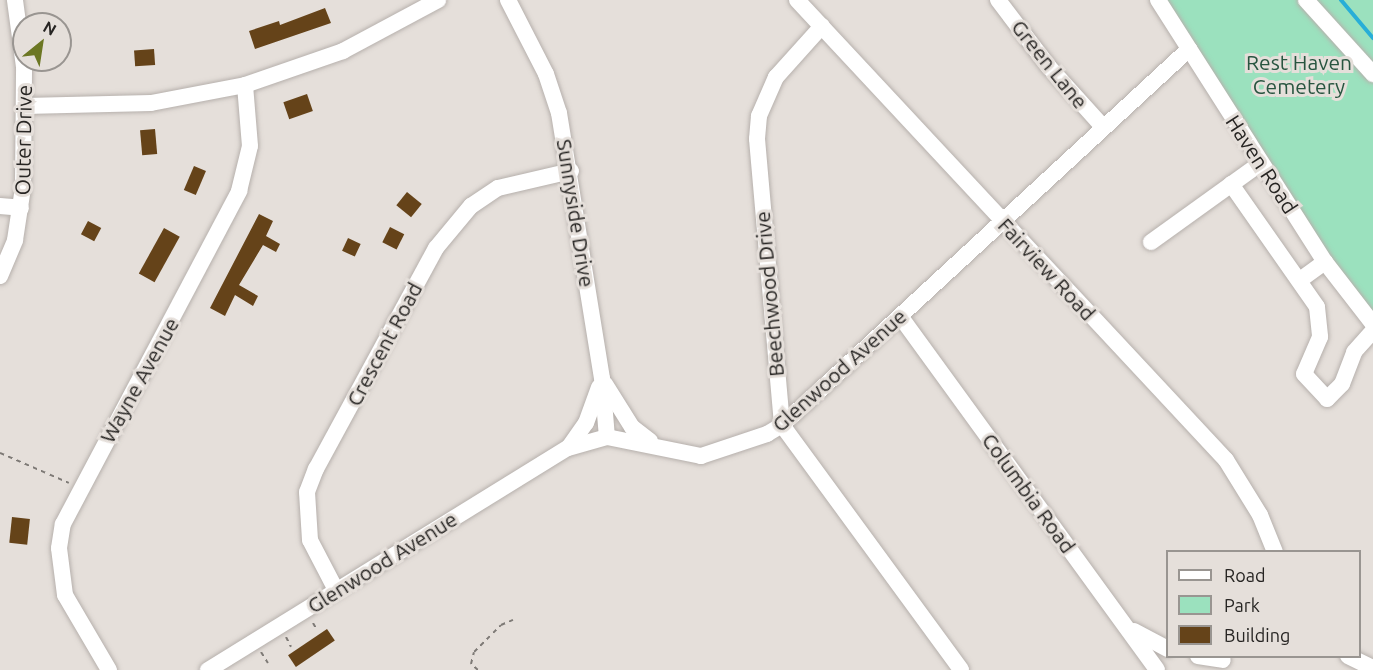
<!DOCTYPE html>
<style>
body{margin:0}
#map{position:relative;width:1373px;height:670px;overflow:hidden;background:#e5dfda;font-family:Ubuntu,sans-serif}
div>[style]{position:absolute}
.green>*{inset:0;background:#9be1be}
.stream>*{height:4px;margin:-2px;padding:0 2px;transform-origin:2px;border-radius:2px;background:#28aed7}
.building>*{inset:0;background:#654319;transform-origin:0 0}
.path>*{height:2px;margin-top:-1px;transform-origin:0;background:repeating-linear-gradient(90deg,#7e7a76 0 4.5px,transparent 0 9px)}
.roads{filter:drop-shadow(0 0 2px #b6b0ac) drop-shadow(0 0 2px #b6b0ac)}
.minor>*{height:16px;margin:-8px;padding:0 8px;transform-origin:8px;border-radius:8px;background:#fff}
span{translate:-50% -50%;white-space:nowrap;text-align:center;line-height:1.15;-webkit-text-stroke:6px #e5dfda;paint-order:stroke}
.park-label{font-size:21px;color:#285540}
.street-label{font-size:21px;color:#272523}
.legend{position:absolute;left:1166px;top:550px;width:195px;height:108px;box-sizing:border-box;background:#e5dfda;border:2px solid #999591;margin:0;padding:8px 10px;list-style:none;font-size:18px;color:#272523}
.legend li{display:flex;align-items:center;gap:12px;height:30px}
.legend b{width:30px;border:2px solid #999591}
.north{position:absolute;left:12px;top:12px;width:60px;height:60px;box-sizing:border-box;background:#e5dfda;border:2px solid #999591;border-radius:50%;rotate:30deg;font-size:16px;font-weight:700;line-height:24px;text-align:center;color:#272523}
.north::after{content:'';display:block;margin:auto;width:21px;height:27px;background:#6c7723;clip-path:polygon(50% 0,100% 100%,50% 72%,0 100%)}
</style>
<div id="map">
<div class="green">
<i style="clip-path:polygon(1166px 0,1373px 0,1373px 312px,1331px 258px)"></i>
</div>
<div class="stream">
<i style="left:1341px;top:0;width:50px;rotate:49.9deg"></i>
</div>
<div class="building">
<i style="clip-path:polygon(325px 8px,331px 23px,255px 49px,249px 31px,279px 21px,280px 25px)"></i>
<i style="left:154px;top:49px;width:16px;height:20px;rotate:86deg"></i>
<i style="left:307px;top:94px;width:18px;height:25px;rotate:71deg"></i>
<i style="left:155px;top:129px;width:25px;height:15px;rotate:85deg"></i>
<i style="left:194px;top:166px;width:13px;height:26px;rotate:23deg"></i>
<i style="left:407px;top:192px;width:19px;height:17px;rotate:39deg"></i>
<i style="clip-path:polygon(259px 214px,273px 221px,266px 236px,280px 244px,276px 252px,263px 245px,239px 285px,258px 296px,253px 306px,235px 295px,225px 316px,210px 308px)"></i>
<i style="left:88px;top:221px;width:15px;height:15px;rotate:28deg"></i>
<i style="left:390px;top:227px;width:16px;height:17px;rotate:27deg"></i>
<i style="left:164px;top:228px;width:18px;height:52px;rotate:29deg"></i>
<i style="left:348px;top:238px;width:14px;height:14px;rotate:25deg"></i>
<i style="left:12px;top:517px;width:18px;height:26px;rotate:6deg"></i>
<i style="left:327px;top:629px;width:14px;height:47px;rotate:56deg"></i>
</div>
<div class="path">
<i style="left:0;top:453px;width:75px;rotate:23.5deg"></i>
<i style="left:313px;top:623px;width:8px;rotate:60deg"></i>
<i style="left:286px;top:637px;width:11px;rotate:63deg"></i>
<i style="left:261px;top:652px;width:13px;rotate:58deg"></i>
<i style="left:478px;top:670px;width:9px;rotate:-139deg"></i>
<i style="left:471px;top:664px;width:12px;rotate:-76deg"></i>
<i style="left:474px;top:652px;width:38px;rotate:-45deg"></i>
<i style="left:501px;top:625px;width:13px;rotate:-23deg"></i>
</div>
<div class="roads">
<div class="minor">
<i style="left:508px;top:0;width:83px;rotate:62.8deg"></i>
<i style="left:546px;top:74px;width:41px;rotate:71.6deg"></i>
<i style="left:559px;top:113px;width:268px;rotate:80.8deg"></i>
<i style="left:602px;top:378px;width:59px;rotate:85.2deg"></i>
<i style="left:797px;top:0;width:629px;rotate:47deg"></i>
<i style="left:1226px;top:460px;width:65px;rotate:58.3deg"></i>
<i style="left:1260px;top:515px;width:40px;rotate:68deg"></i>
<i style="left:998px;top:0;width:84px;rotate:52.7deg"></i>
<i style="left:1049px;top:67px;width:81px;rotate:48deg"></i>
<i style="left:1158px;top:0;width:311px;rotate:57.5deg"></i>
<i style="left:1325px;top:262px;width:78px;rotate:52.3deg"></i>
<i style="left:1306px;top:0;width:100px;rotate:47.8deg"></i>
<i style="left:822px;top:26px;width:69px;rotate:132deg"></i>
<i style="left:776px;top:77px;width:43px;rotate:113.6deg"></i>
<i style="left:759px;top:116px;width:23px;rotate:95deg"></i>
<i style="left:757px;top:139px;width:287px;rotate:85deg"></i>
<i style="left:782px;top:425px;width:303px;rotate:53.8deg"></i>
<i style="left:25px;top:106px;width:126px;rotate:-1.4deg"></i>
<i style="left:151px;top:103px;width:96px;rotate:-10.8deg"></i>
<i style="left:245px;top:85px;width:104px;rotate:-19.1deg"></i>
<i style="left:343px;top:51px;width:108px;rotate:-28.2deg"></i>
<i style="left:1231px;top:184px;width:150px;rotate:55deg"></i>
<i style="left:1317px;top:307px;width:30px;rotate:84deg"></i>
<i style="left:1320px;top:337px;width:40px;rotate:113.4deg"></i>
<i style="left:1304px;top:374px;width:34px;rotate:47deg"></i>
<i style="left:1327px;top:399px;width:21px;rotate:-45deg"></i>
<i style="left:1342px;top:384px;width:34px;rotate:-69deg"></i>
<i style="left:1354px;top:352px;width:28px;rotate:-48deg"></i>
<i style="left:0;top:206px;width:21px;rotate:5deg"></i>
<i style="left:1151px;top:242px;width:135px;rotate:-35.7deg"></i>
<i style="left:0;top:276px;width:39px;rotate:-67deg"></i>
<i style="left:15px;top:240px;width:53px;rotate:-81.3deg"></i>
<i style="left:23px;top:188px;width:121px;rotate:-89.5deg"></i>
<i style="left:24px;top:67px;width:68px;rotate:-97.7deg"></i>
<i style="left:1300px;top:280px;width:31px;rotate:-36deg"></i>
<i style="left:900px;top:316px;width:437px;rotate:54deg"></i>
<i style="left:605px;top:384px;width:51px;rotate:57.9deg"></i>
<i style="left:632px;top:427px;width:23px;rotate:38deg"></i>
<i style="left:569px;top:447px;width:29px;rotate:-55deg"></i>
<i style="left:586px;top:423px;width:38px;rotate:-70deg"></i>
<i style="left:336px;top:590px;width:56px;rotate:-117.5deg"></i>
<i style="left:310px;top:540px;width:48px;rotate:-93.6deg"></i>
<i style="left:307px;top:492px;width:25px;rotate:-69deg"></i>
<i style="left:316px;top:469px;width:251px;rotate:-61.5deg"></i>
<i style="left:436px;top:248px;width:55px;rotate:-50.2deg"></i>
<i style="left:471px;top:206px;width:32px;rotate:-34deg"></i>
<i style="left:498px;top:188px;width:75px;rotate:-13.1deg"></i>
<i style="left:1134px;top:631px;width:38px;rotate:28deg"></i>
<i style="left:1198px;top:656px;width:25px;rotate:9deg"></i>
<i style="left:1348px;top:656px;width:28px;rotate:26deg"></i>
<i style="left:109px;top:670px;width:87px;rotate:-120.4deg"></i>
<i style="left:65px;top:595px;width:47px;rotate:-97.3deg"></i>
<i style="left:59px;top:548px;width:24px;rotate:-81deg"></i>
<i style="left:63px;top:524px;width:377px;rotate:-62.1deg"></i>
<i style="left:239px;top:191px;width:46px;rotate:-76.3deg"></i>
<i style="left:250px;top:146px;width:61px;rotate:-94.7deg"></i>
<i style="left:208px;top:670px;width:423px;rotate:-31.7deg"></i>
<i style="left:568px;top:448px;width:41px;rotate:-15.8deg"></i>
<i style="left:607px;top:437px;width:96px;rotate:11.4deg"></i>
<i style="left:701px;top:456px;width:70px;rotate:-18.4deg"></i>
<i style="left:767px;top:434px;width:17px;rotate:-31deg"></i>
<i style="left:782px;top:425px;width:554px;rotate:-42.73deg"></i>
</div>
</div>
<div class="park-label">
<span style="left:1299px;top:74px">Rest Haven<br>Cemetery</span>
</div>
<div class="street-label">
<span style="left:1050px;top:64px;rotate:51deg">Green Lane</span>
<span style="left:23px;top:140px;rotate:-89deg">Outer Drive</span>
<span style="left:1262px;top:164px;rotate:57deg">Haven Road</span>
<span style="left:576px;top:213px;rotate:81deg">Sunnyside Drive</span>
<span style="left:1047px;top:269px;rotate:47deg">Fairview Road</span>
<span style="left:769px;top:294px;rotate:-95deg">Beechwood Drive</span>
<span style="left:384px;top:344px;rotate:-62deg">Crescent Road</span>
<span style="left:839px;top:370px;rotate:-42deg">Glenwood Avenue</span>
<span style="left:139px;top:380px;rotate:-61deg">Wayne Avenue</span>
<span style="left:1029px;top:493px;rotate:54deg">Columbia Road</span>
<span style="left:382px;top:562px;rotate:-32deg">Glenwood Avenue</span>
</div>
<ul class="legend">
<li><b style="height:8px;background:#fff"></b>Road</li>
<li><b style="height:16px;background:#9be1be"></b>Park</li>
<li><b style="height:16px;background:#654319"></b>Building</li>
</ul>
<div class="north">N</div>
</div>
